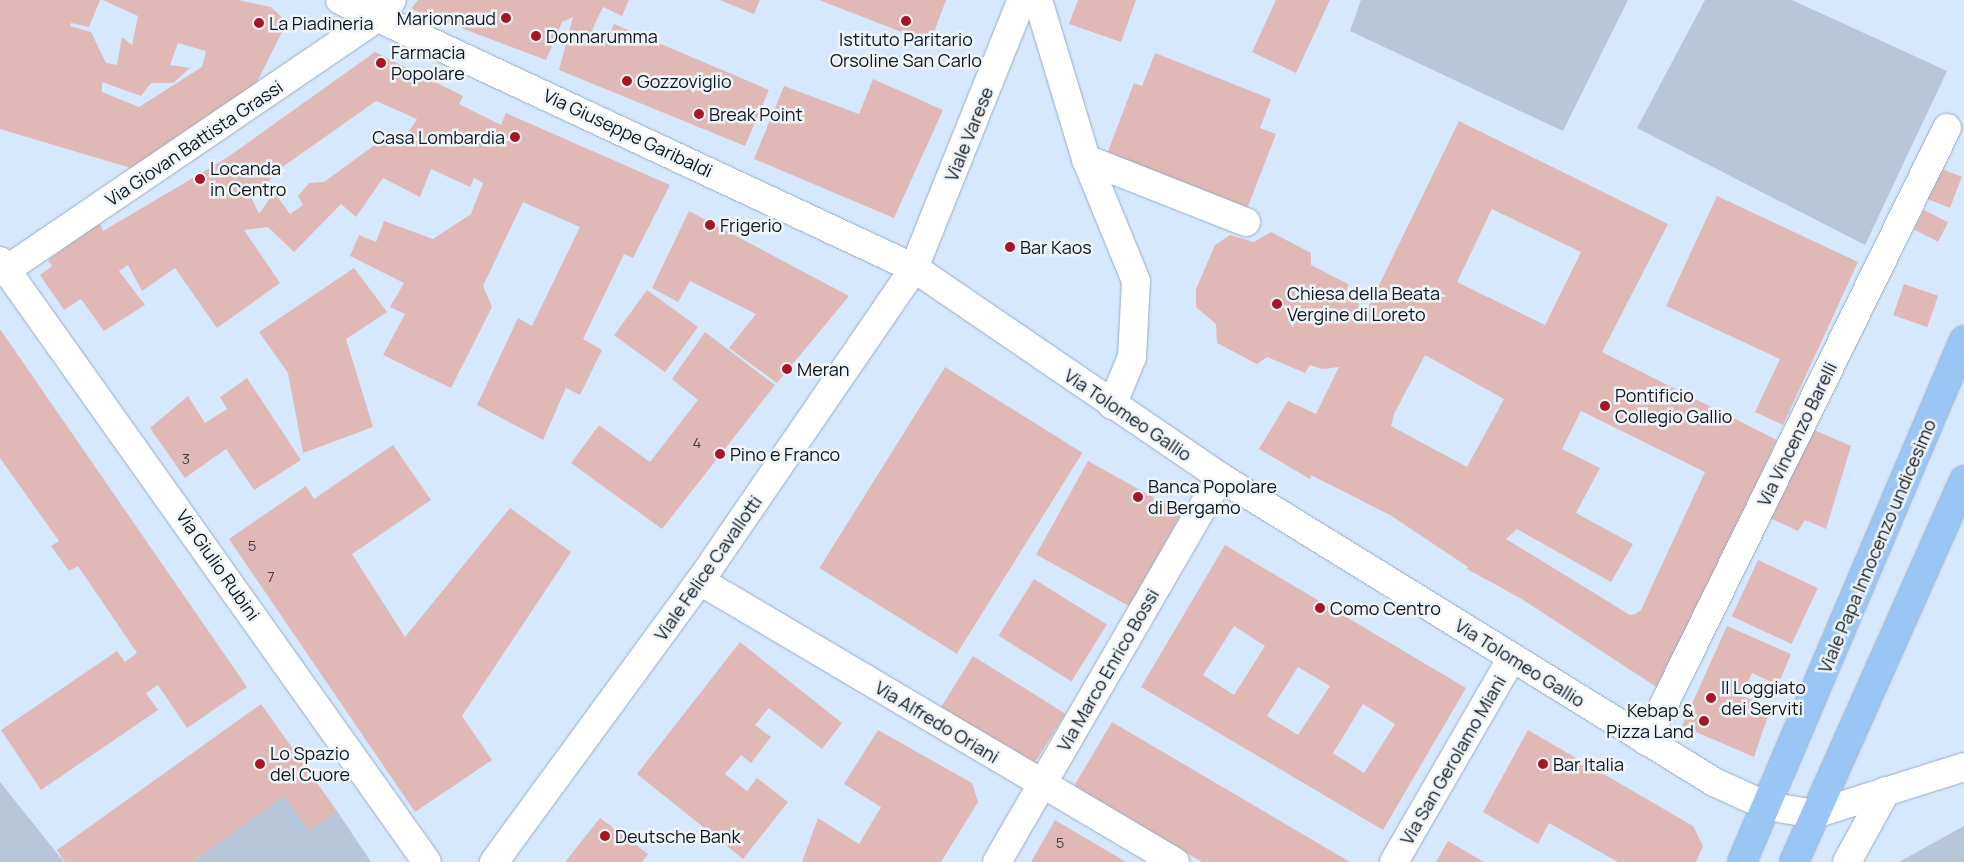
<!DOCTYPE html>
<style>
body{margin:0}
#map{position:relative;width:1964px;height:862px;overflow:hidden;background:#d6e8fe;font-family:Manrope,sans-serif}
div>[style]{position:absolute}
.green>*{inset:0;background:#b7c6d8}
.building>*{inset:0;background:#e0b9b6;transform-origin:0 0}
.roads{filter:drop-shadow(0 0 1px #95acc5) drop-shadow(0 0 1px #95acc5)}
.pedestrian>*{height:28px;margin:-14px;padding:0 14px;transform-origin:14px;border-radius:14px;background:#fff}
.minor>*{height:28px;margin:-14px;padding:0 14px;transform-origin:14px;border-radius:14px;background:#fff}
.tertiary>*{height:28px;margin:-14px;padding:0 14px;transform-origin:14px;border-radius:14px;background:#fff}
.primary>*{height:28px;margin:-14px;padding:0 14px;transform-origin:14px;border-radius:14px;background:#9ac6f6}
.dots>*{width:14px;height:14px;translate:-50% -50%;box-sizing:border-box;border:2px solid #eff4f9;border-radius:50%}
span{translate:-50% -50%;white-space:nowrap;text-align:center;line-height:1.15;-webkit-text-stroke:5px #eff4f9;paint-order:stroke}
.number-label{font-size:15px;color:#423f45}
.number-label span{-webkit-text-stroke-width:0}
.poi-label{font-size:18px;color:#0e161f}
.right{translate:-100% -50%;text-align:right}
.left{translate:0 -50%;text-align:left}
.street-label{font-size:18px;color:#0e161f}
</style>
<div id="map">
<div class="green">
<i style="clip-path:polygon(1361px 0,1628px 0,1563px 131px,1350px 31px)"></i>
<i style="clip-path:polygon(1705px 0,1792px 0,1947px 71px,1865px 245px,1637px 128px)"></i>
<i style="clip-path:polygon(0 782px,64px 862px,0 862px)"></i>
<i style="clip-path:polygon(284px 796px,337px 811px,371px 862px,192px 862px)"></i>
<i style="clip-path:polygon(1964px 826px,1964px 862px,1899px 862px)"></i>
</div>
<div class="building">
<i style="clip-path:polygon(evenodd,0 0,100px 0,89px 27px,71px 23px,70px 26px,91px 32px,106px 63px,117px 65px,122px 37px,132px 45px,138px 16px,103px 0,238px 0,271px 7px,287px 22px,256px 84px,134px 169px,0 129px,0 0,178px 43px,206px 51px,202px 67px,139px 107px,102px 92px,102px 82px,141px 96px,151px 83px,173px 83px,190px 68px,170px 65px,178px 43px)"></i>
<i style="clip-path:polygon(418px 0,629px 0,622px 16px,603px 7px,592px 30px,608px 38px,614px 24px,769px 90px,745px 146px,559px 70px,573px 17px,562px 22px,546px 60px,411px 9px)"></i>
<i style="clip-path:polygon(720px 0,760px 0,754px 14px)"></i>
<i style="clip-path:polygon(819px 0,946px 0,930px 43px)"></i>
<i style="clip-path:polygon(1078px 0,1136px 0,1121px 42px,1069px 24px)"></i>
<i style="clip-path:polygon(1276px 0,1330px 0,1296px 73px,1252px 52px)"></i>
<i style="clip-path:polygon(evenodd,375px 52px,463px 96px,459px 104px,501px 125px,506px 113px,670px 185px,633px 258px,624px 254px,583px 339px,602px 350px,580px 395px,566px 388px,543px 440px,477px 405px,518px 318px,532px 326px,580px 227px,523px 202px,483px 286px,492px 307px,451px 388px,383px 355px,405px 314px,390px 307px,404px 283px,350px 256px,359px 235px,376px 242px,384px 221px,433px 239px,471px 214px,483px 183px,474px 178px,470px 187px,431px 169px,420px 197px,383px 178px,356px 217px,341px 204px,294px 252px,268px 227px,244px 230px,280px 283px,217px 328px,175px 268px,142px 291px,128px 265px,119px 271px,145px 305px,104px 331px,81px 299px,64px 310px,40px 275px,52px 266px,48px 260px,100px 223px,103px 231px,225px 159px,375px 52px,376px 101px,417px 119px,402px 142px,387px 136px,324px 182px,309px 183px,298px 196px,303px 205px,290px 214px,274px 192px,259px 214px,252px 199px,281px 168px,376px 101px)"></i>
<i style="clip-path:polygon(1155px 53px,1271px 99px,1260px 128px,1276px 134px,1247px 209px,1107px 154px,1134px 83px,1142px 86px)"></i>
<i style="clip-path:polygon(873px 79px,943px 110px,894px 218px,754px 159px,784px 86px,859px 114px)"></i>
<i style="clip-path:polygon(evenodd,1459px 121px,1668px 224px,1602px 352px,1777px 440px,1658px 688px,1520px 598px,1467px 569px,1468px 567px,1390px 515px,1311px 475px,1310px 479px,1259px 449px,1288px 401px,1316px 414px,1339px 367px,1322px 369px,1310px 365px,1305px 373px,1267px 357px,1257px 364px,1217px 343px,1216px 324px,1196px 307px,1196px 289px,1215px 245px,1230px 235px,1254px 242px,1271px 232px,1311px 253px,1311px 265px,1348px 284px,1346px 293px,1356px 300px,1365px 314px,1459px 121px,1492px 209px,1581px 252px,1545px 325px,1457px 282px,1492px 209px,1459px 121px,1425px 355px,1504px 399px,1467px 467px,1391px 426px,1394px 414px,1425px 355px,1459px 121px,1581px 411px,1705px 472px,1641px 610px,1635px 614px,1630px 615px,1506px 539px,1517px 529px,1611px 582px,1633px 544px,1576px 513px,1600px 468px,1562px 449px,1581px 411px)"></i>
<i style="left:1931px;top:165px;width:33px;height:33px;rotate:21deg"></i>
<i style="clip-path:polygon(1717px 196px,1858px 262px,1783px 425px,1755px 412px,1780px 359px,1666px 306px)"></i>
<i style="left:1924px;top:210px;width:27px;height:22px;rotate:27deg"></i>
<i style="clip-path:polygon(689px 211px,849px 296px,777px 383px,729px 348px,756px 314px,690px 281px,678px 302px,652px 288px)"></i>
<i style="clip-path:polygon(354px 268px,387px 312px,346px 339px,373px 427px,303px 453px,288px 373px,259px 332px)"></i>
<i style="left:1904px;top:284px;width:36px;height:33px;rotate:19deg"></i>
<i style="left:647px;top:290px;width:63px;height:56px;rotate:36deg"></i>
<i style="clip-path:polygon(0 329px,247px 687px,187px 728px,158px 685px,146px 693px,158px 710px,41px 790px,1px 730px,117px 651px,125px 662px,137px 653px,78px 566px,69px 571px,51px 546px,59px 541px,0 458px)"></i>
<i style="clip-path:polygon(705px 332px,775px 385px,662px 529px,571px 463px,599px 425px,650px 462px,698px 400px,672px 379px)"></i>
<i style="left:945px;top:367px;width:162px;height:237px;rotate:32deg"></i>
<i style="clip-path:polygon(247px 378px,301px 460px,254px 490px,226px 449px,185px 478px,150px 428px,188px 396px,205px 423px,227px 409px,220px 397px)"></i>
<i style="clip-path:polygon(1812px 429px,1851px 446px,1826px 529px,1805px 520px,1798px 531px,1770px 518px)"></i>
<i style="clip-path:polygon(393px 445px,431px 500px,352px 554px,405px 637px,510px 508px,571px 552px,462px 716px,492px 760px,415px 812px,229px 539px,306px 486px,314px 499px)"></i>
<i style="left:1088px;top:461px;width:107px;height:107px;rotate:29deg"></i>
<i style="clip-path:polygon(evenodd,1225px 545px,1466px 688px,1383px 830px,1141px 687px,1225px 545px,1234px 626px,1265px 646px,1234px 695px,1203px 675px,1234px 626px,1225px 545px,1298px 667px,1330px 686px,1298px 735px,1267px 716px,1298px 667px,1225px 545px,1363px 704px,1395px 724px,1364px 773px,1333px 753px,1363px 704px)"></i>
<i style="left:1758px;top:560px;width:66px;height:62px;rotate:25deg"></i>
<i style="left:1034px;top:579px;width:86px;height:67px;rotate:32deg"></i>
<i style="clip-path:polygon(1727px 626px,1791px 654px,1778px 685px,1752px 673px,1742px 696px,1771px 707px,1754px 757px,1682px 726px)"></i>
<i style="clip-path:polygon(740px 642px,842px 723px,822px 749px,769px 708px,755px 725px,771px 737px,751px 763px,741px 755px,725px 774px,747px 791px,757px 778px,788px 802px,743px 859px,637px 774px)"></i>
<i style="left:973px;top:656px;width:109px;height:62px;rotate:32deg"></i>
<i style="clip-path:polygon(261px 704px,337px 811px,309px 831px,284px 796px,192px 862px,65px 862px,57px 850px)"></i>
<i style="clip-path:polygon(1112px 722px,1350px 862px,1202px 862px,1074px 786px)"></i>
<i style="clip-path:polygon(878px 730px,972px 783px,978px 802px,941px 862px,802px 862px,818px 818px,859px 844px,881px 807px,844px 784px)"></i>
<i style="clip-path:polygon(1528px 730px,1693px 826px,1703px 846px,1696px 862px,1618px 862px,1549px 823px,1538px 844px,1483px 812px)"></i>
<i style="clip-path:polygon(600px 818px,648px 854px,642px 862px,565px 862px)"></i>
<i style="clip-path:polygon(1055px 820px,1126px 862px,1031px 862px)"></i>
<i style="clip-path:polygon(1448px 841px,1484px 862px,1436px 862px)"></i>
</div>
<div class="roads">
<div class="pedestrian">
<i style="left:1086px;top:159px;width:132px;rotate:67.7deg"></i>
<i style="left:1136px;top:281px;width:76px;rotate:93deg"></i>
<i style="left:1132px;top:357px;width:52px;rotate:112.6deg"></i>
</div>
<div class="minor">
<i style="left:340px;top:0;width:633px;rotate:25.03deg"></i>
<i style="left:1038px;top:0;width:166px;rotate:73.2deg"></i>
<i style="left:1086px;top:159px;width:172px;rotate:21.5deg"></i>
<i style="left:0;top:261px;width:737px;rotate:54.61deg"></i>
<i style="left:9px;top:268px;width:447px;rotate:-34.2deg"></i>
<i style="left:379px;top:17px;width:21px;rotate:-53deg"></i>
<i style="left:700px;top:581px;width:552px;rotate:30.61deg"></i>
<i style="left:1646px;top:741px;width:683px;rotate:-63.85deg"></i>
<i style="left:1815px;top:814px;width:156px;rotate:-17.5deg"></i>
<i style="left:997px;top:862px;width:445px;rotate:-59.9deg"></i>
<i style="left:1394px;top:862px;width:236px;rotate:-60deg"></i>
<i style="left:1847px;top:862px;width:81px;rotate:-61.2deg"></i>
</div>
<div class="tertiary">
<i style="left:914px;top:268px;width:371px;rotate:34.3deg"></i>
<i style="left:1220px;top:477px;width:581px;rotate:31.69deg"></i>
<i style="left:1714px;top:782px;width:58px;rotate:24.4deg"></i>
<i style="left:1767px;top:806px;width:49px;rotate:9.5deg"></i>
<i style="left:494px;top:862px;width:348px;rotate:-53.8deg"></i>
<i style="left:700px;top:581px;width:379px;rotate:-55.6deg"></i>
<i style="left:914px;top:268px;width:289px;rotate:-68.1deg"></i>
</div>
<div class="primary">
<i style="left:1742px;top:862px;width:567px;rotate:-66.96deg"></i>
<i style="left:1794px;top:862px;width:418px;rotate:-66deg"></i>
</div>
</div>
<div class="dots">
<i style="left:506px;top:18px;background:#aa1526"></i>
<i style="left:906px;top:21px;background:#aa1526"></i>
<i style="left:259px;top:23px;background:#aa1526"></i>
<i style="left:536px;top:36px;background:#aa1526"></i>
<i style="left:381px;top:63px;background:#aa1526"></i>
<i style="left:627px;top:81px;background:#aa1526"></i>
<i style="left:699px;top:114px;background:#aa1526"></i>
<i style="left:515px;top:137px;background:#aa1526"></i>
<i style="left:200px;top:179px;background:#aa1526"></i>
<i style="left:710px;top:225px;background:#aa1526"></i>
<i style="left:1010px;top:247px;background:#aa1526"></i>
<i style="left:1277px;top:304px;background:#aa1526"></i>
<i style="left:787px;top:369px;background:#aa1526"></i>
<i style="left:1605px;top:406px;background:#aa1526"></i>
<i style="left:720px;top:454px;background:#aa1526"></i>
<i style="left:1138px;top:497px;background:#aa1526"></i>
<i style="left:1320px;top:608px;background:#aa1526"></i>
<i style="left:1711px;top:698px;background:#aa1526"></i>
<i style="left:1704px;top:721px;background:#aa1526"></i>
<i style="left:260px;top:764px;background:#aa1526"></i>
<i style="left:1543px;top:764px;background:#aa1526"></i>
<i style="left:605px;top:836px;background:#aa1526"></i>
</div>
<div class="number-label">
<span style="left:697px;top:443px">4</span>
<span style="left:186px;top:459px">3</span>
<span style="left:252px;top:546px">5</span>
<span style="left:271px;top:577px">7</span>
<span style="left:1060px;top:843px">5</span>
</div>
<div class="poi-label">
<span class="right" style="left:496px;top:18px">Marionnaud</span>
<span class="left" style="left:269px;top:23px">La Piadineria</span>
<span class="left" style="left:546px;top:36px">Donnarumma</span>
<span style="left:906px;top:50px">Istituto Paritario<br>Orsoline San Carlo</span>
<span class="left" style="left:391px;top:63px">Farmacia<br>Popolare</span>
<span class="left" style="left:637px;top:81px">Gozzoviglio</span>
<span class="left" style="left:709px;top:114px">Break Point</span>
<span class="right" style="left:505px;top:137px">Casa Lombardia</span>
<span class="left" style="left:210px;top:179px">Locanda<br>in Centro</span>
<span class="left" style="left:720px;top:225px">Frigerio</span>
<span class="left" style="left:1020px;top:247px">Bar Kaos</span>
<span class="left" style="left:1287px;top:304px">Chiesa della Beata<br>Vergine di Loreto</span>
<span class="left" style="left:797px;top:369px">Meran</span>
<span class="left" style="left:1615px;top:406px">Pontificio<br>Collegio Gallio</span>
<span class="left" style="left:730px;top:454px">Pino e Franco</span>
<span class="left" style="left:1148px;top:497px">Banca Popolare<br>di Bergamo</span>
<span class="left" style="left:1330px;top:608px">Como Centro</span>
<span class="left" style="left:1721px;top:698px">Il Loggiato<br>dei Serviti</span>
<span class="right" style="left:1694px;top:721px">Kebap &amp;<br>Pizza Land</span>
<span class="left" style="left:270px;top:764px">Lo Spazio<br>del Cuore</span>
<span class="left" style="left:1553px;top:764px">Bar Italia</span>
<span class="left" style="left:615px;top:836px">Deutsche Bank</span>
</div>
<div class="street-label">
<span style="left:628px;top:133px;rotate:25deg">Via Giuseppe Garibaldi</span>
<span style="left:969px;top:134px;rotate:-68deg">Viale Varese</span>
<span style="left:194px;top:143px;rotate:-34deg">Via Giovan Battista Grassi</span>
<span style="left:1128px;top:415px;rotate:34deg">Via Tolomeo Gallio</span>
<span style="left:1797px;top:434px;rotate:-64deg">Via Vincenzo Barelli</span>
<span style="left:1877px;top:546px;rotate:-67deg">Viale Papa Innocenzo undicesimo</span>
<span style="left:218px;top:565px;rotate:55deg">Via Giulio Rubini</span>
<span style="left:708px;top:568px;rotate:-55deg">Viale Felice Cavallotti</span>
<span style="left:1520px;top:663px;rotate:32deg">Via Tolomeo Gallio</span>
<span style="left:1108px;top:670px;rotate:-60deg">Via Marco Enrico Bossi</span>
<span style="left:937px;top:722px;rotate:31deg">Via Alfredo Oriani</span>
<span style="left:1453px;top:760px;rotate:-60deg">Via San Gerolamo Miani</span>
</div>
</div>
